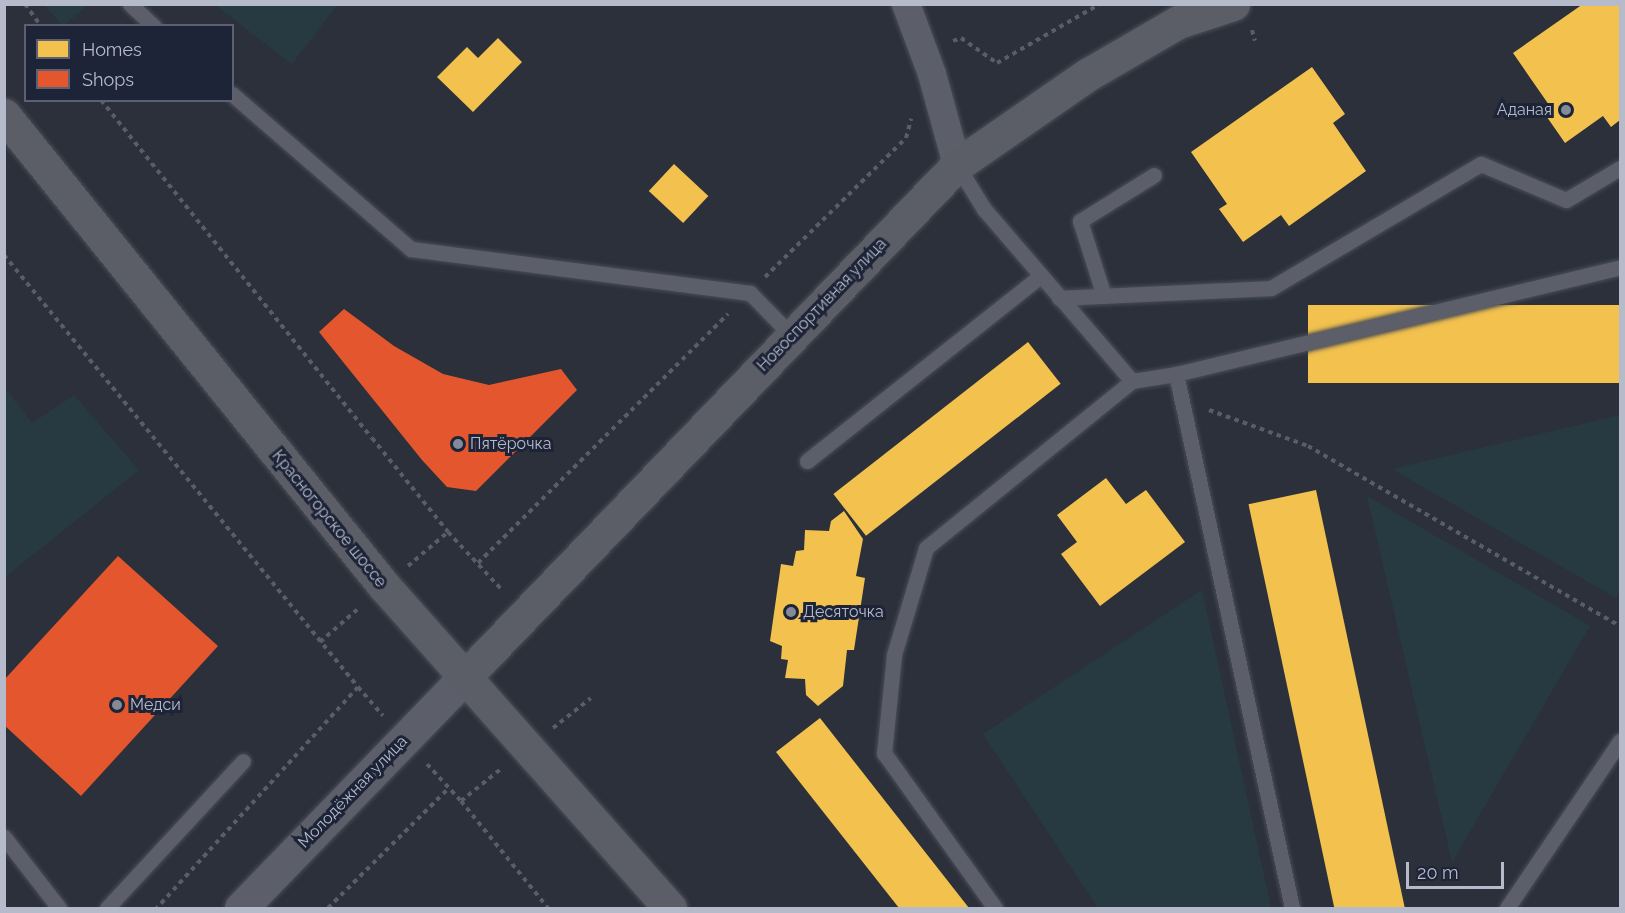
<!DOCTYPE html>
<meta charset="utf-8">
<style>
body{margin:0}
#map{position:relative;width:1625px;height:913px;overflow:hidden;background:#2b303b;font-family:Raleway,sans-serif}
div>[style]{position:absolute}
.green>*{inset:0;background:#273a42}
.homes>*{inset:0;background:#f2c14e;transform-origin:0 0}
.shops>*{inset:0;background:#e4572e}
.path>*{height:4px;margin-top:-2px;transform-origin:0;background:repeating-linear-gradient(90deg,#595d66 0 4.5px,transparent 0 9px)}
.roads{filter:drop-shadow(0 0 2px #494d55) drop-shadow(0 0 2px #494d55)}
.service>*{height:15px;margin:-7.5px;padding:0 7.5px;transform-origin:7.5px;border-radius:7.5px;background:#5c5f69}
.minor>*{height:28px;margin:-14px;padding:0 14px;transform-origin:14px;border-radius:14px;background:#5c5f69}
.tertiary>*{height:33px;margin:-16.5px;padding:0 16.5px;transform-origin:16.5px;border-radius:16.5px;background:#5c5f69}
.secondary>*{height:33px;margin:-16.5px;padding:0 16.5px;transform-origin:16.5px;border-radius:16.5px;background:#5b5d67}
.dots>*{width:16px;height:16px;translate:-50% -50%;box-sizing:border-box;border:3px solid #1e2437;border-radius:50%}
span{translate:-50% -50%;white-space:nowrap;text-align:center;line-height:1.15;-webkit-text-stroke:6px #1e2437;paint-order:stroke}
.poi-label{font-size:16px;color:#b6bbcc}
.right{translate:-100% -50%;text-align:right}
.left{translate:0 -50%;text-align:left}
.street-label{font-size:16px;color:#b6bbcc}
.frame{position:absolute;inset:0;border:6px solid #b6bbcc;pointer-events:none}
.legend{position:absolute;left:24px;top:24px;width:210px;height:78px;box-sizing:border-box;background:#1e2437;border:2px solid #5b6073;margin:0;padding:8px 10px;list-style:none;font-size:18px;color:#b6bbcc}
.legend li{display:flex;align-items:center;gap:12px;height:30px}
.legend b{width:30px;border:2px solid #5b6073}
.scale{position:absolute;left:1406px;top:862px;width:98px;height:27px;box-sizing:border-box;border:3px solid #b6bbcc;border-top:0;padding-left:8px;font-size:18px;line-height:21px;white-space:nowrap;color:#b6bbcc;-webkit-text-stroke:4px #1e2437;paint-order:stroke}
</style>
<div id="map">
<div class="green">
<i style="clip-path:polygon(44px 5px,88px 5px,63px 26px)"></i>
<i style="clip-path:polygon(215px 5px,337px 5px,292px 64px)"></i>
<i style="clip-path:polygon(5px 388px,32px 423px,74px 395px,139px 470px,5px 577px)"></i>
<i style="clip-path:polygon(1620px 415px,1620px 591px,1616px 598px,1392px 469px)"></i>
<i style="clip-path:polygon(1367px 496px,1590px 626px,1452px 862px)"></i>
<i style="clip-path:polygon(1202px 590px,1271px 908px,1098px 908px,983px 734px)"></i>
</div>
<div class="homes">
<i style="clip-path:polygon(1583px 4px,1620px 4px,1620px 120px,1611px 127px,1603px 116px,1565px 143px,1542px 110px,1549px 105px,1513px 53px)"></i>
<i style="clip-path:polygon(498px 38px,522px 62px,473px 112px,437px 77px,467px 47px,478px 58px)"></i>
<i style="clip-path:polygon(1312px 67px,1345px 114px,1333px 123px,1366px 171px,1289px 226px,1281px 215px,1243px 242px,1219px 209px,1227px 204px,1191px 152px)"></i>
<i style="left:674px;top:164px;width:47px;height:37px;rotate:43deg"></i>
<i style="left:1620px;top:305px;width:78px;height:312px;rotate:90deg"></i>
<i style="left:1028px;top:342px;width:53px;height:247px;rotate:52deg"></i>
<i style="clip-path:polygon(1106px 478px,1126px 504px,1146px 490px,1185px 542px,1100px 606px,1061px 554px,1077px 542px,1057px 515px)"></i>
<i style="left:1316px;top:490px;width:427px;height:69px;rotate:78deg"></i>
<i style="clip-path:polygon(844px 511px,863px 539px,856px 576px,865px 578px,854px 650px,847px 650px,843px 686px,818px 706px,806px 695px,805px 679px,785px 678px,788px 660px,781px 659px,782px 646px,770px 641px,781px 564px,793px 566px,796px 551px,804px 550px,805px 530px,829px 531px,831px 521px)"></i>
<i style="clip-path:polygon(820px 718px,969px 908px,899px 908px,776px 752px)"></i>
</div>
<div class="shops">
<i style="clip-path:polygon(344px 309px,394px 346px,443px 374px,489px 385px,561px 369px,577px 390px,476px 491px,447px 487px,422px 460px,319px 332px)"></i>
<i style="clip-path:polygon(118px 556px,218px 646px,81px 796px,4px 725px,4px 680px)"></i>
</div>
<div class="path">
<i style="left:25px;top:4px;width:27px;rotate:54deg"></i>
<i style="left:1252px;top:30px;width:11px;rotate:75deg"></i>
<i style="left:953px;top:41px;width:9px;rotate:-21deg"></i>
<i style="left:961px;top:38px;width:44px;rotate:34.8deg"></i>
<i style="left:997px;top:63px;width:119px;rotate:-29.8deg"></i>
<i style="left:101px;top:100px;width:433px;rotate:51.3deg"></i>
<i style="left:372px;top:438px;width:121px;rotate:51deg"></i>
<i style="left:448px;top:532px;width:81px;rotate:47deg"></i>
<i style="left:4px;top:255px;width:559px;rotate:50.67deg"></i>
<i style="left:358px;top:687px;width:299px;rotate:132.3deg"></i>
<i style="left:765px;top:277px;width:198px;rotate:-44.6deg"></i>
<i style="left:906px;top:138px;width:20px;rotate:-75deg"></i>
<i style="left:1209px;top:410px;width:105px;rotate:20deg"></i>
<i style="left:1308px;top:446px;width:360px;rotate:30deg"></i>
<i style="left:478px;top:563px;width:353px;rotate:-44.9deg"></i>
<i style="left:408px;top:566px;width:52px;rotate:-40.4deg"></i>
<i style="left:320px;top:642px;width:52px;rotate:-41.1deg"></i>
<i style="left:358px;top:687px;width:38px;rotate:49deg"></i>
<i style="left:553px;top:728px;width:48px;rotate:-38.3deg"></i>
<i style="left:427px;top:764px;width:50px;rotate:47.4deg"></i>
<i style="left:461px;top:801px;width:138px;rotate:50.9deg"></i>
<i style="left:461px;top:801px;width:53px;rotate:-38.8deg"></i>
<i style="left:328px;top:908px;width:170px;rotate:-44.8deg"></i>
</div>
<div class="roads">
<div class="service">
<i style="left:130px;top:4px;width:33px;rotate:43deg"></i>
<i style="left:232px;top:94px;width:237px;rotate:40.9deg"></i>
<i style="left:411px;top:249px;width:342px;rotate:7.4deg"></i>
<i style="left:750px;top:293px;width:60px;rotate:45.7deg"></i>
<i style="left:957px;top:165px;width:52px;rotate:58.5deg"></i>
<i style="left:984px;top:209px;width:227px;rotate:49.3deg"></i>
<i style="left:1132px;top:381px;width:265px;rotate:141deg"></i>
<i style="left:926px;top:548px;width:112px;rotate:106.7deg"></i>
<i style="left:894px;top:655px;width:99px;rotate:95.8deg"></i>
<i style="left:884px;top:753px;width:191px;rotate:54.4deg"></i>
<i style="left:1104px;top:296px;width:79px;rotate:-107.7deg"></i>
<i style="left:1080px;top:221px;width:87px;rotate:-31.9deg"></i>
<i style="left:1059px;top:298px;width:212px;rotate:-2.7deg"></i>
<i style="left:1271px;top:288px;width:244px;rotate:-30.6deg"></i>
<i style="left:1481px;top:164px;width:92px;rotate:23deg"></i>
<i style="left:1566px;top:200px;width:63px;rotate:-30.7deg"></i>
<i style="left:1176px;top:374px;width:457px;rotate:-13.5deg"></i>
<i style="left:1132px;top:381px;width:45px;rotate:-9deg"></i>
<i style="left:1176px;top:374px;width:546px;rotate:77.74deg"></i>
<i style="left:807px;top:461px;width:298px;rotate:-38.4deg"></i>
<i style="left:4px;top:837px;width:90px;rotate:52.2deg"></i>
<i style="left:107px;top:908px;width:200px;rotate:-47.2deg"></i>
<i style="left:1507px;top:908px;width:202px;rotate:-55.9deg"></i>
</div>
<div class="minor">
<i style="left:906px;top:4px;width:75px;rotate:69.6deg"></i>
<i style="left:932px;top:74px;width:94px;rotate:74.6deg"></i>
</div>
<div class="tertiary">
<i style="left:241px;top:908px;width:323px;rotate:-45.9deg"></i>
</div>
<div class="secondary">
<i style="left:4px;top:115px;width:605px;rotate:51.1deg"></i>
<i style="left:384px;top:586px;width:431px;rotate:48.4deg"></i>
<i style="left:466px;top:676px;width:709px;rotate:-46.14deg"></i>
<i style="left:957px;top:165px;width:158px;rotate:-34.7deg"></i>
<i style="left:1087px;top:75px;width:105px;rotate:-30.2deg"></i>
<i style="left:1178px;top:22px;width:58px;rotate:-18.1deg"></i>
</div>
</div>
<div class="dots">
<i style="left:1566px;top:110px;background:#858a99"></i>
<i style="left:458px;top:444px;background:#858a99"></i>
<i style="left:791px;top:612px;background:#858a99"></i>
<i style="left:117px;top:705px;background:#858a99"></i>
</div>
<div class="poi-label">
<span class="right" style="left:1552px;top:110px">Аданая</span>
<span class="left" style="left:470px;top:444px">Пятёрочка</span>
<span class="left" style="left:803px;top:612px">Десяточка</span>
<span class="left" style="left:130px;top:705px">Медси</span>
</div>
<div class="street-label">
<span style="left:822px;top:305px;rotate:-46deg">Новоспортивная улица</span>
<span style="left:329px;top:519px;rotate:51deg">Красногорское шоссе</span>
<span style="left:353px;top:792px;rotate:-46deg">Молодёжная улица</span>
</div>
<div class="frame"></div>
<ul class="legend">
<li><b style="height:16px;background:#f2c14e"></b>Homes</li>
<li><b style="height:16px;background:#e4572e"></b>Shops</li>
</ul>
<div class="scale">20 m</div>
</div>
